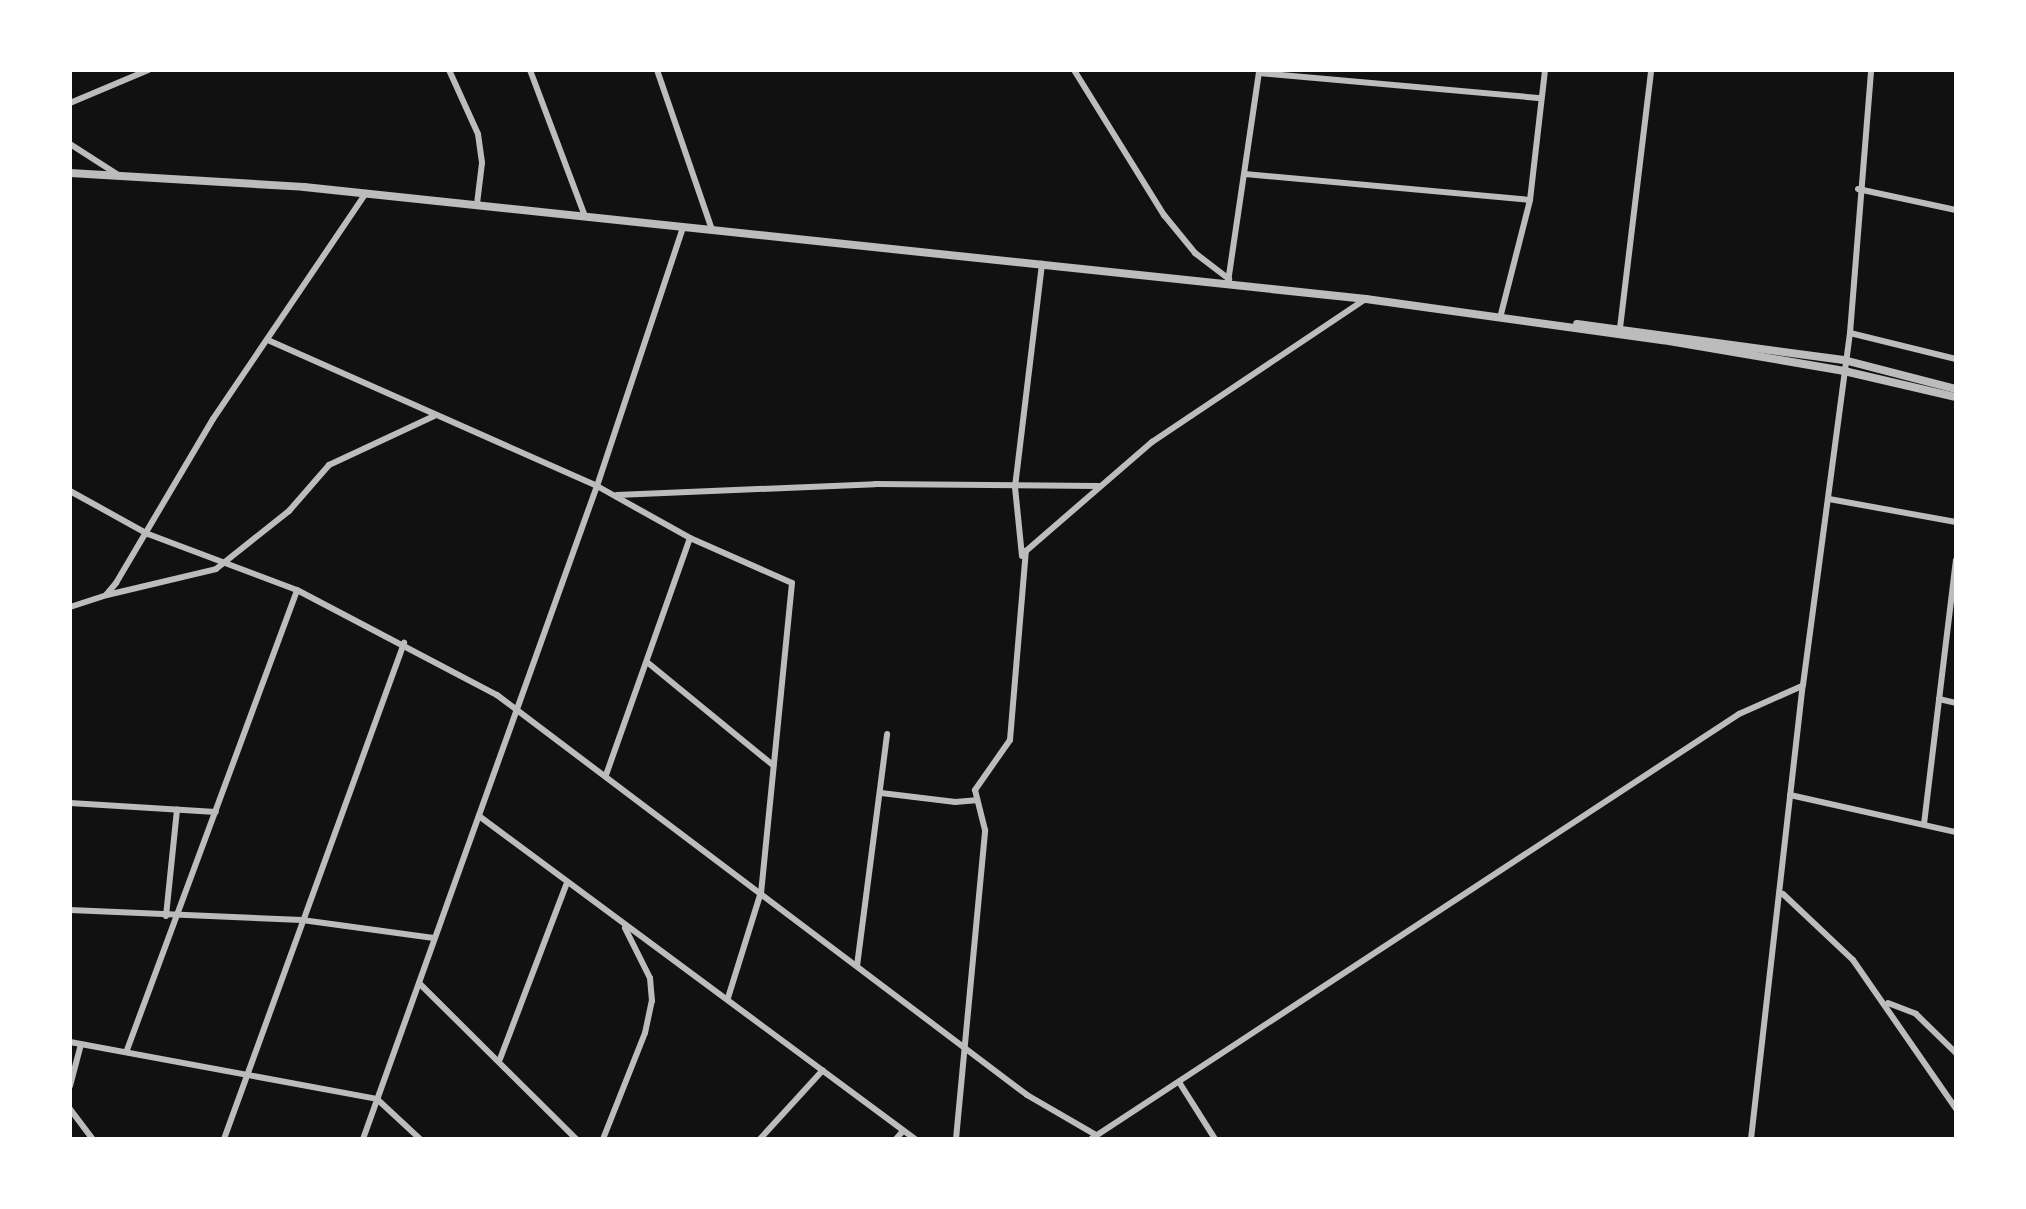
<!DOCTYPE html>
<style>
body{margin:0}
#map{position:relative;width:2026px;height:1209px;overflow:hidden;background:#111;font-family:"Sofia Sans Condensed",sans-serif}
div>[style]{position:absolute}
.minor>*{height:6px;margin:-3px;padding:0 3px;transform-origin:3px;border-radius:3px;background:#bcbcbc}
.tertiary>*{height:8px;margin:-4px;padding:0 4px;transform-origin:4px;border-radius:4px;background:#bcbcbc}
span{translate:-50% -50%;white-space:nowrap;text-align:center;line-height:1.15;-webkit-text-stroke:10px #fff;paint-order:stroke}
.frame{position:absolute;inset:0;border:72px solid #fff;pointer-events:none}
</style>
<div id="map">
<div class="minor">
<i style="left:449px;top:70px;width:70px;rotate:65.6deg"></i>
<i style="left:478px;top:134px;width:29px;rotate:82deg"></i>
<i style="left:482px;top:163px;width:41px;rotate:97deg"></i>
<i style="left:530px;top:70px;width:156px;rotate:69.4deg"></i>
<i style="left:657px;top:70px;width:169px;rotate:71deg"></i>
<i style="left:1074px;top:70px;width:171px;rotate:58.2deg"></i>
<i style="left:1164px;top:215px;width:49px;rotate:50.8deg"></i>
<i style="left:1195px;top:253px;width:43px;rotate:37.4deg"></i>
<i style="left:1259px;top:73px;width:283px;rotate:5.1deg"></i>
<i style="left:70px;top:103px;width:85px;rotate:-22.9deg"></i>
<i style="left:70px;top:144px;width:56px;rotate:32.6deg"></i>
<i style="left:1245px;top:174px;width:286px;rotate:5.2deg"></i>
<i style="left:1858px;top:189px;width:100px;rotate:12.1deg"></i>
<i style="left:1228px;top:282px;width:213px;rotate:-81.6deg"></i>
<i style="left:1500px;top:318px;width:122px;rotate:-75.7deg"></i>
<i style="left:1530px;top:200px;width:131px;rotate:-83.4deg"></i>
<i style="left:1620px;top:328px;width:260px;rotate:-83.1deg"></i>
<i style="left:1850px;top:333px;width:109px;rotate:13.8deg"></i>
<i style="left:270px;top:341px;width:358px;rotate:23.9deg"></i>
<i style="left:597px;top:486px;width:107px;rotate:29.2deg"></i>
<i style="left:690px;top:538px;width:111px;rotate:23.8deg"></i>
<i style="left:792px;top:583px;width:311px;rotate:95.7deg"></i>
<i style="left:761px;top:892px;width:111px;rotate:107.3deg"></i>
<i style="left:70px;top:491px;width:89px;rotate:28.9deg"></i>
<i style="left:148px;top:534px;width:159px;rotate:20.6deg"></i>
<i style="left:297px;top:590px;width:226px;rotate:27.7deg"></i>
<i style="left:497px;top:695px;width:664px;rotate:37.04deg"></i>
<i style="left:1027px;top:1095px;width:80px;rotate:30.1deg"></i>
<i style="left:617px;top:495px;width:258px;rotate:-2.4deg"></i>
<i style="left:875px;top:484px;width:223px;rotate:0.5deg"></i>
<i style="left:1829px;top:499px;width:129px;rotate:10.3deg"></i>
<i style="left:1022px;top:556px;width:69px;rotate:-95.8deg"></i>
<i style="left:1015px;top:487px;width:225px;rotate:-83.1deg"></i>
<i style="left:107px;top:595px;width:112px;rotate:-13.4deg"></i>
<i style="left:216px;top:569px;width:93px;rotate:-38.5deg"></i>
<i style="left:289px;top:511px;width:61px;rotate:-49deg"></i>
<i style="left:329px;top:465px;width:116px;rotate:-25deg"></i>
<i style="left:70px;top:607px;width:38px;rotate:-18deg"></i>
<i style="left:106px;top:595px;width:16px;rotate:-50deg"></i>
<i style="left:116px;top:583px;width:191px;rotate:-59.4deg"></i>
<i style="left:213px;top:419px;width:273px;rotate:-55.9deg"></i>
<i style="left:647px;top:662px;width:163px;rotate:39.3deg"></i>
<i style="left:1939px;top:699px;width:17px;rotate:13deg"></i>
<i style="left:606px;top:775px;width:251px;rotate:-70.5deg"></i>
<i style="left:881px;top:793px;width:75px;rotate:6.9deg"></i>
<i style="left:955px;top:802px;width:21px;rotate:-5deg"></i>
<i style="left:1790px;top:795px;width:170px;rotate:12.6deg"></i>
<i style="left:70px;top:803px;width:146px;rotate:3.5deg"></i>
<i style="left:479px;top:816px;width:543px;rotate:36.53deg"></i>
<i style="left:1924px;top:824px;width:266px;rotate:-83.1deg"></i>
<i style="left:1783px;top:894px;width:96px;rotate:43.3deg"></i>
<i style="left:1853px;top:960px;width:181px;rotate:55.3deg"></i>
<i style="left:70px;top:910px;width:232px;rotate:2.5deg"></i>
<i style="left:302px;top:920px;width:133px;rotate:7.8deg"></i>
<i style="left:166px;top:916px;width:107px;rotate:-84.1deg"></i>
<i style="left:857px;top:966px;width:234px;rotate:-82.6deg"></i>
<i style="left:419px;top:983px;width:221px;rotate:44.8deg"></i>
<i style="left:1888px;top:1003px;width:30px;rotate:21deg"></i>
<i style="left:1916px;top:1014px;width:56px;rotate:44.3deg"></i>
<i style="left:70px;top:1042px;width:312px;rotate:10.5deg"></i>
<i style="left:377px;top:1099px;width:59px;rotate:42.9deg"></i>
<i style="left:127px;top:1050px;width:490px;rotate:-69.7deg"></i>
<i style="left:500px;top:1059px;width:186px;rotate:-69.2deg"></i>
<i style="left:1179px;top:1082px;width:67px;rotate:57.7deg"></i>
<i style="left:70px;top:1086px;width:43px;rotate:-75.3deg"></i>
<i style="left:70px;top:1109px;width:38px;rotate:53deg"></i>
<i style="left:224px;top:1139px;width:528px;rotate:-70.05deg"></i>
<i style="left:363px;top:1139px;width:694px;rotate:-70.29deg"></i>
<i style="left:597px;top:486px;width:273px;rotate:-71.6deg"></i>
<i style="left:603px;top:1139px;width:114px;rotate:-68.4deg"></i>
<i style="left:645px;top:1033px;width:33px;rotate:-78deg"></i>
<i style="left:652px;top:1001px;width:23px;rotate:-95deg"></i>
<i style="left:650px;top:978px;width:56px;rotate:-116.6deg"></i>
<i style="left:760px;top:1139px;width:93px;rotate:-47.6deg"></i>
<i style="left:896px;top:1139px;width:11px;rotate:-49deg"></i>
<i style="left:956px;top:1139px;width:310px;rotate:-84.6deg"></i>
<i style="left:985px;top:830px;width:41px;rotate:-104deg"></i>
<i style="left:975px;top:790px;width:61px;rotate:-55deg"></i>
<i style="left:1010px;top:740px;width:190px;rotate:-85.2deg"></i>
<i style="left:1026px;top:551px;width:167px;rotate:-40.9deg"></i>
<i style="left:1152px;top:442px;width:257px;rotate:-33.8deg"></i>
<i style="left:1091px;top:1139px;width:775px;rotate:-33.26deg"></i>
<i style="left:1739px;top:714px;width:69px;rotate:-24deg"></i>
<i style="left:1751px;top:1139px;width:457px;rotate:-83.5deg"></i>
<i style="left:1803px;top:685px;width:355px;rotate:-82.4deg"></i>
<i style="left:1850px;top:333px;width:264px;rotate:-85.4deg"></i>
</div>
<div class="tertiary">
<i style="left:70px;top:173px;width:234px;rotate:3.4deg"></i>
<i style="left:304px;top:187px;width:1068px;rotate:6.02deg"></i>
<i style="left:1366px;top:299px;width:300px;rotate:7.9deg"></i>
<i style="left:1663px;top:340px;width:184px;rotate:9.7deg"></i>
<i style="left:1844px;top:371px;width:115px;rotate:13.1deg"></i>
<i style="left:1577px;top:324px;width:269px;rotate:7.7deg"></i>
<i style="left:1844px;top:360px;width:116px;rotate:14.5deg"></i>
</div>
<div class="frame"></div>
</div>
